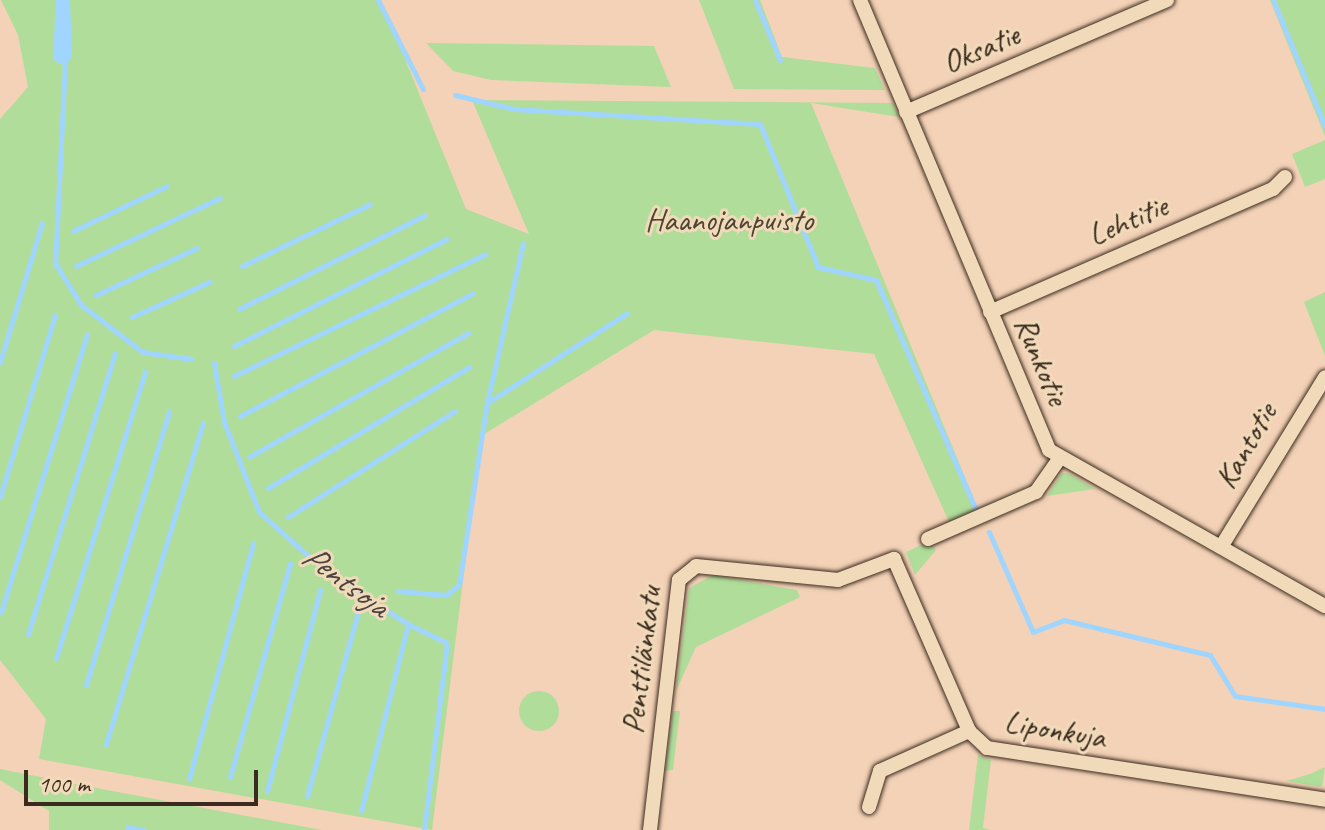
<!DOCTYPE html>
<meta charset="utf-8">
<style>
body{margin:0}
#map{position:relative;width:1325px;height:830px;overflow:hidden;background:#f3d2b7;font-family:Caveat,sans-serif}
div>[style]{position:absolute}
.green>*{inset:0;background:#b1dd9b}
.round{border-radius:50%}
.water>*{inset:0;background:#a0d5ff}
.stream>*{height:5px;margin:-2.5px;padding:0 2.5px;transform-origin:2.5px;border-radius:2.5px;background:#a0d5ff}
.roads{filter:drop-shadow(0 0 2px #3b2a1e) drop-shadow(0 0 2px #3b2a1e)}
.minor>*{height:14px;margin:-7px;padding:0 7px;transform-origin:7px;border-radius:7px;background:#f1dab9}
span{translate:-50% -50%;white-space:nowrap;text-align:center;line-height:1.15;-webkit-text-stroke:6px #f1dab9;paint-order:stroke}
.street-label{font-size:32px;color:#3b2a1e}
.park-label{font-size:32px;color:#4d4531}
.water-label{font-size:34px;color:#4a4440;font-style:italic}
.scale{position:absolute;left:24px;top:770px;width:234px;height:36px;box-sizing:border-box;border:4px solid #3b2a1e;border-top:0;padding-left:10px;font-size:24px;line-height:28px;white-space:nowrap;color:#3b2a1e;-webkit-text-stroke:6px #f1dab9;paint-order:stroke}
</style>
<div id="map">
<div class="green">
<i style="clip-path:polygon(1px 0,381px 0,466px 209px,529px 234px,472px 100px,893px 103px,899px 117px,811px 103px,978px 509px,949px 522px,874px 354px,654px 330px,481px 436px,432px 830px,39px 759px,46px 719px,0 660px,0 119px,28px 87px,18px 35px)"></i>
<i style="clip-path:polygon(699px 0,760px 0,782px 57px,875px 68px,885px 90px,734px 89px)"></i>
<i style="clip-path:polygon(1270px 0,1325px 0,1325px 136px,1294px 60px)"></i>
<i style="clip-path:polygon(426px 43px,654px 46px,671px 87px,491px 80px,453px 71px)"></i>
<i style="clip-path:polygon(1325px 140px,1325px 179px,1305px 187px,1292px 154px)"></i>
<i style="clip-path:polygon(1325px 292px,1325px 356px,1304px 302px)"></i>
<i style="clip-path:polygon(1062px 473px,1070px 474px,1095px 489px,1047px 496px)"></i>
<i style="clip-path:polygon(930px 541px,936px 550px,915px 575px,906px 552px)"></i>
<i style="clip-path:polygon(713px 575px,797px 590px,800px 597px,696px 647px,676px 691px,689px 588px)"></i>
<i class="round" style="left:519px;top:691px;width:40px;height:40px"></i>
<i style="clip-path:polygon(673px 711px,680px 711px,673px 770px,665px 771px)"></i>
<i style="clip-path:polygon(978px 755px,991px 760px,983px 828px,991px 830px,969px 830px)"></i>
<i style="clip-path:polygon(1325px 767px,1322px 787px,1286px 781px,1310px 774px)"></i>
<i style="clip-path:polygon(0 769px,107px 790px,322px 830px,49px 830px,49px 811px,0 780px)"></i>
</div>
<div class="water">
<i style="clip-path:polygon(56px 0,70px 0,72px 57px,65px 66px,53px 60px)"></i>
</div>
<div class="stream">
<i style="left:378px;top:0;width:100px;rotate:63.2deg"></i>
<i style="left:755px;top:0;width:65px;rotate:67.4deg"></i>
<i style="left:1273px;top:0;width:137px;rotate:67.7deg"></i>
<i style="left:65px;top:62px;width:201px;rotate:92.8deg"></i>
<i style="left:55px;top:263px;width:49px;rotate:58.2deg"></i>
<i style="left:81px;top:305px;width:78px;rotate:37.2deg"></i>
<i style="left:143px;top:352px;width:49px;rotate:8.3deg"></i>
<i style="left:455px;top:95px;width:61px;rotate:13.3deg"></i>
<i style="left:514px;top:109px;width:246px;rotate:3.5deg"></i>
<i style="left:760px;top:124px;width:154px;rotate:67.9deg"></i>
<i style="left:818px;top:267px;width:59px;rotate:12.6deg"></i>
<i style="left:876px;top:280px;width:249px;rotate:66.5deg"></i>
<i style="left:73px;top:231px;width:104px;rotate:-25.6deg"></i>
<i style="left:76px;top:266px;width:159px;rotate:-25.3deg"></i>
<i style="left:242px;top:266px;width:142px;rotate:-25.8deg"></i>
<i style="left:96px;top:295px;width:111px;rotate:-25deg"></i>
<i style="left:239px;top:309px;width:208px;rotate:-26.8deg"></i>
<i style="left:132px;top:317px;width:85px;rotate:-24.4deg"></i>
<i style="left:234px;top:346px;width:238px;rotate:-26.7deg"></i>
<i style="left:0;top:362px;width:145px;rotate:-73.2deg"></i>
<i style="left:214px;top:363px;width:60px;rotate:80.4deg"></i>
<i style="left:224px;top:422px;width:97px;rotate:68.7deg"></i>
<i style="left:259px;top:512px;width:95px;rotate:41.6deg"></i>
<i style="left:330px;top:575px;width:92px;rotate:32.1deg"></i>
<i style="left:408px;top:624px;width:193px;rotate:104.1deg"></i>
<i style="left:234px;top:376px;width:279px;rotate:-25.9deg"></i>
<i style="left:487px;top:403px;width:166px;rotate:-32.7deg"></i>
<i style="left:240px;top:416px;width:263px;rotate:-27.8deg"></i>
<i style="left:249px;top:457px;width:252px;rotate:-29.5deg"></i>
<i style="left:268px;top:488px;width:235px;rotate:-31deg"></i>
<i style="left:0;top:497px;width:190px;rotate:-73.2deg"></i>
<i style="left:288px;top:517px;width:198px;rotate:-32.4deg"></i>
<i style="left:989px;top:532px;width:109px;rotate:66.3deg"></i>
<i style="left:1033px;top:632px;width:33px;rotate:-21deg"></i>
<i style="left:1064px;top:620px;width:150px;rotate:13.5deg"></i>
<i style="left:1210px;top:655px;width:48px;rotate:58.6deg"></i>
<i style="left:1235px;top:696px;width:91px;rotate:8.2deg"></i>
<i style="left:398px;top:591px;width:48px;rotate:4.8deg"></i>
<i style="left:446px;top:595px;width:16px;rotate:-38deg"></i>
<i style="left:459px;top:585px;width:184px;rotate:-81.3deg"></i>
<i style="left:487px;top:403px;width:164px;rotate:-77.3deg"></i>
<i style="left:1px;top:612px;width:291px;rotate:-72.8deg"></i>
<i style="left:408px;top:624px;width:43px;rotate:26deg"></i>
<i style="left:447px;top:643px;width:187px;rotate:97deg"></i>
<i style="left:28px;top:634px;width:294px;rotate:-72.8deg"></i>
<i style="left:56px;top:658px;width:300px;rotate:-72.7deg"></i>
<i style="left:86px;top:685px;width:286px;rotate:-73.1deg"></i>
<i style="left:106px;top:744px;width:335px;rotate:-73.2deg"></i>
<i style="left:230px;top:777px;width:222px;rotate:-74.3deg"></i>
<i style="left:189px;top:779px;width:244px;rotate:-74.8deg"></i>
<i style="left:267px;top:791px;width:208px;rotate:-75.2deg"></i>
<i style="left:307px;top:796px;width:191px;rotate:-74.5deg"></i>
<i style="left:127px;top:827px;width:17px;rotate:10deg"></i>
</div>
<div class="roads">
<div class="minor">
<i style="left:860px;top:0;width:488px;rotate:67.2deg"></i>
<i style="left:1049px;top:450px;width:317px;rotate:29.5deg"></i>
<i style="left:906px;top:112px;width:284px;rotate:-23.2deg"></i>
<i style="left:990px;top:312px;width:309px;rotate:-23.5deg"></i>
<i style="left:1273px;top:189px;width:17px;rotate:-45deg"></i>
<i style="left:928px;top:539px;width:118px;rotate:-23.5deg"></i>
<i style="left:1036px;top:492px;width:39px;rotate:-55deg"></i>
<i style="left:1221px;top:547px;width:199px;rotate:-58.5deg"></i>
<i style="left:869px;top:807px;width:38px;rotate:-73deg"></i>
<i style="left:880px;top:771px;width:98px;rotate:-24.2deg"></i>
<i style="left:650px;top:830px;width:252px;rotate:-83.4deg"></i>
<i style="left:679px;top:580px;width:22px;rotate:-39deg"></i>
<i style="left:696px;top:566px;width:143px;rotate:5.6deg"></i>
<i style="left:838px;top:580px;width:60px;rotate:-20.6deg"></i>
<i style="left:894px;top:559px;width:188px;rotate:66.4deg"></i>
<i style="left:969px;top:731px;width:25px;rotate:43deg"></i>
<i style="left:987px;top:748px;width:342px;rotate:8.7deg"></i>
</div>
</div>
<div class="street-label">
<span style="left:981px;top:49px;rotate:-23deg">Oksatie</span>
<span style="left:1128px;top:221px;rotate:-23deg">Lehtitie</span>
<span style="left:1041px;top:361px;rotate:67deg">Runkotie</span>
<span style="left:1246px;top:446px;rotate:-60deg">Kantotie</span>
<span style="left:642px;top:660px;rotate:-83deg">Penttilänkatu</span>
<span style="left:1055px;top:730px;rotate:9deg">Liponkuja</span>
</div>
<div class="park-label">
<span style="left:729px;top:220px">Haanojanpuisto</span>
</div>
<div class="water-label">
<span style="left:346px;top:580px;rotate:36deg">Pentsoja</span>
</div>
<div class="scale">100 m</div>
</div>
